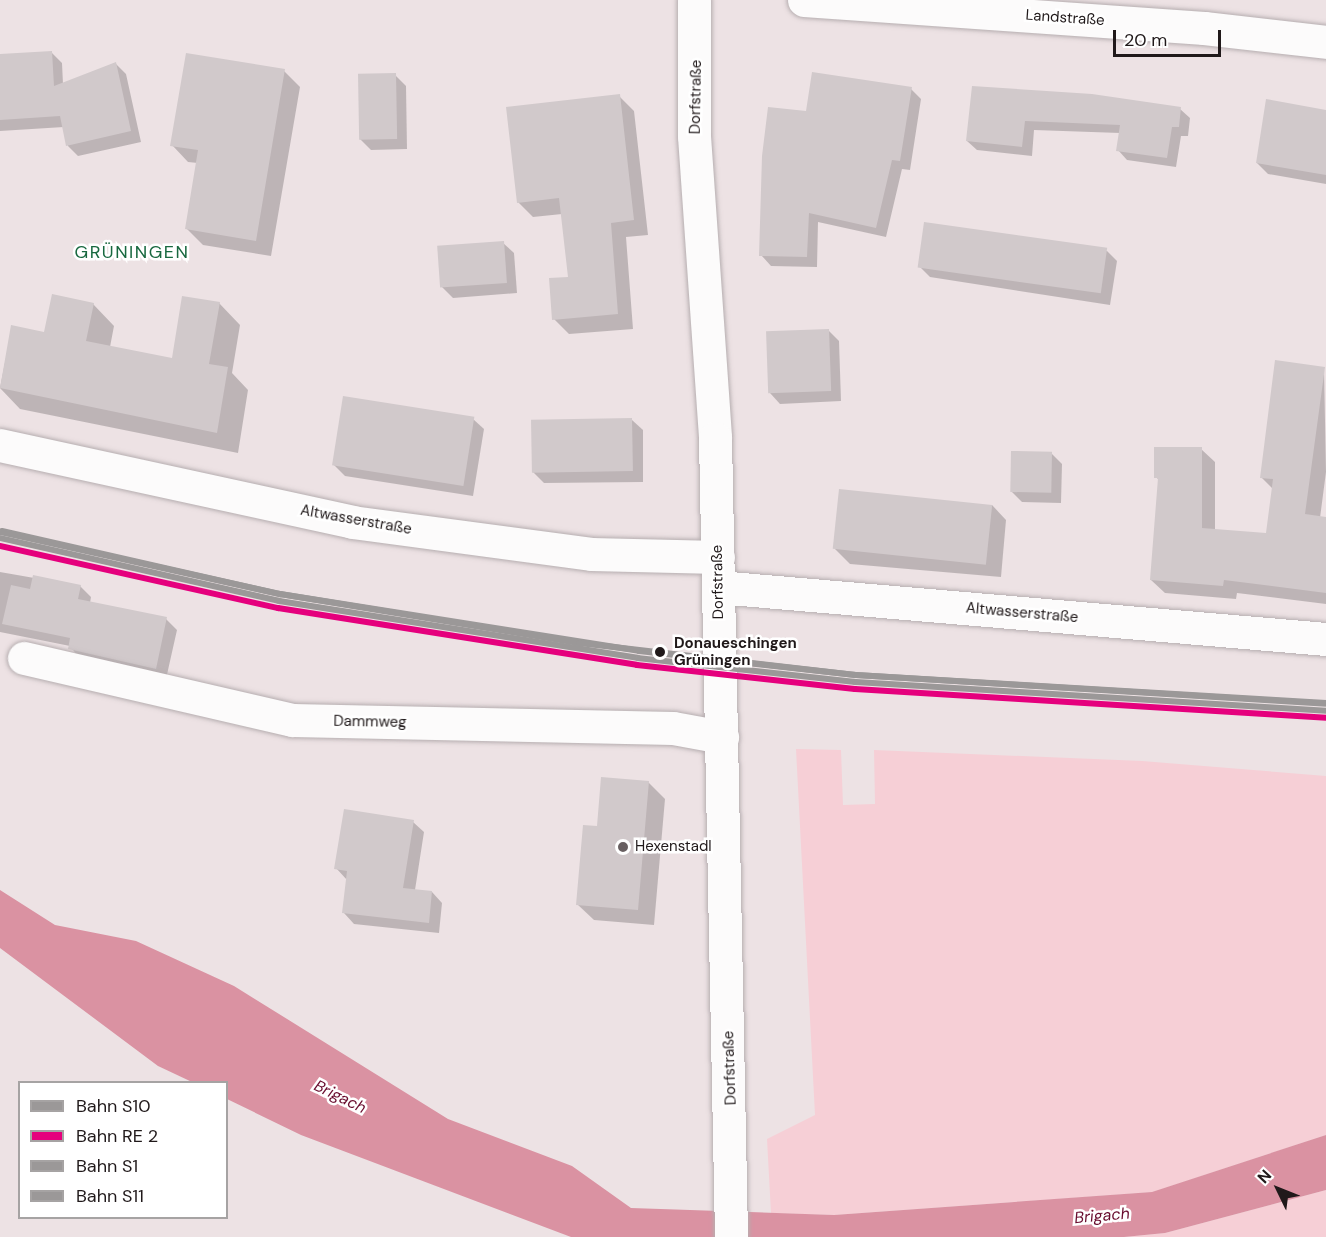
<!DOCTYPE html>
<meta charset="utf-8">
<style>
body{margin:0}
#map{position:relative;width:1326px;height:1237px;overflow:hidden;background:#ede2e4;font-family:"DM Sans",sans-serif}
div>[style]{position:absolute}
.green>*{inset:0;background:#f6cfd6}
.water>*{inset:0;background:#da92a2}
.shadow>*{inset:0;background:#0003}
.building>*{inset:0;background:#d1c9cb;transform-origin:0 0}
.roads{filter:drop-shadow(0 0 2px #b6aeb0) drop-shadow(0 0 2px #b6aeb0)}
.minor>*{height:33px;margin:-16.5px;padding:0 16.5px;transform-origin:16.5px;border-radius:16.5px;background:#fcfbfb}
.tertiary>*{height:33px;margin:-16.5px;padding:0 16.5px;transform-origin:16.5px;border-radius:16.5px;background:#fcfbfb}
.secondary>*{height:33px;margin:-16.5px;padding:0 16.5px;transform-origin:16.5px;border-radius:16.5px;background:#fcfbfb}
.rail-1>*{height:6px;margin:-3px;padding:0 3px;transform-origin:3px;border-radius:3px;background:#9b9898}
.rail-2>*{height:6px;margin:-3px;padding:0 3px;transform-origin:3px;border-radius:3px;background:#e5007d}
.rail-3>*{height:6px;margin:-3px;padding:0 3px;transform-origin:3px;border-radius:3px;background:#9b9898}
.rail-4>*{height:6px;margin:-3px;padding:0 3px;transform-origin:3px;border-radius:3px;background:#9b9898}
.dots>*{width:16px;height:16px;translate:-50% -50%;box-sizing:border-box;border:3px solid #fff;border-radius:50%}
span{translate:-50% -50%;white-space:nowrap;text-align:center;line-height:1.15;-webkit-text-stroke:5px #fff;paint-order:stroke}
.street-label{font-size:15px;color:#20191a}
.stop-label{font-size:15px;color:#20191a;font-weight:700}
.left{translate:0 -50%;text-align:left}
.poi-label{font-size:15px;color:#20191a}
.water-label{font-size:16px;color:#680b2d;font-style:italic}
.quarter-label{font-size:18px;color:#18683f;letter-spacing:1.5px}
.legend{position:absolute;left:18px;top:1081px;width:210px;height:138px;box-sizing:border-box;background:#fff;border:2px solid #a6a3a3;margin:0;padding:8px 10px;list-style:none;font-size:18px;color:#20191a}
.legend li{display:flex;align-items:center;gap:12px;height:30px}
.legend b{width:30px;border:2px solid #a6a3a3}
.north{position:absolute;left:1248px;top:1159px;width:60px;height:60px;-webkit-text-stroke:4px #fff;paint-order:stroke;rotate:313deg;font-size:16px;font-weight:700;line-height:24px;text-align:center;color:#20191a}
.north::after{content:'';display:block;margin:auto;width:21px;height:27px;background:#20191a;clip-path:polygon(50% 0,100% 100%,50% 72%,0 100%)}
.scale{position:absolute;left:1113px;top:30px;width:108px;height:27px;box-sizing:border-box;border:3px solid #20191a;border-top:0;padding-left:8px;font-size:18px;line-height:21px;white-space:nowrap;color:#20191a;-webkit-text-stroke:4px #fff;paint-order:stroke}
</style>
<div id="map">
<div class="green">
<i style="clip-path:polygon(796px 749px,841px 750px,843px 805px,875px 804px,874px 750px,1142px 761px,1326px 776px,1326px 1135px,1153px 1192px,834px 1215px,771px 1213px,767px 1139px,815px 1115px)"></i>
<i style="clip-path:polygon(1326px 1190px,1326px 1237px,1124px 1237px,1165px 1233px)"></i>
</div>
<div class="water">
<i style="clip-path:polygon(0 890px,55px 925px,136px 941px,234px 986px,448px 1119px,572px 1166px,631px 1208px,834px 1215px,1152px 1192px,1326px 1135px,1326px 1190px,1165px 1233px,1124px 1237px,571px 1237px,301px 1135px,227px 1099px,226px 1082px,192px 1082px,158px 1066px,0 948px)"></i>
</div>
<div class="shadow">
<i style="clip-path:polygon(51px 52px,62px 63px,63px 84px,115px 63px,126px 74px,141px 142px,78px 156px,68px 146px,64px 127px,0 131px,0 108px)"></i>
<i style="clip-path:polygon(284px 71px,300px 87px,271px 256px,203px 245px,187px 229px,198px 163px,188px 162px,172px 145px)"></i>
<i style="clip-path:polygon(395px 75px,406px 86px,407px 149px,371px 150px,360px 139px)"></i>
<i style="clip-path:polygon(973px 87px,1180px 109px,1190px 118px,1188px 136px,1181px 136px,1176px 167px,1127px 160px,1118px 150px,1120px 133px,1034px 130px,1032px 156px,977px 150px,967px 141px)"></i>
<i style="clip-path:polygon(911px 89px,921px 99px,910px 170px,902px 169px,886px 237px,818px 222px,817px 267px,771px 266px,761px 255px,807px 113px)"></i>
<i style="clip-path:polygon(619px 96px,634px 111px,648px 235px,626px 237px,633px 329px,569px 334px,554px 319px,569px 278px,562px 214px,533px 217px,518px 202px)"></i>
<i style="clip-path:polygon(1326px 111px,1326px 184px,1268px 174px,1257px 163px)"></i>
<i style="clip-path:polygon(503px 243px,514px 253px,517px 293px,453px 298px,442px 287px)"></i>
<i style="clip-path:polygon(1107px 251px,1117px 261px,1110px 305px,930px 277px,919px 266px)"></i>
<i style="clip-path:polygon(219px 303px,240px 325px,232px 373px,248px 390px,238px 453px,20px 409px,0 388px,12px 327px,45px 334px,93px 304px,114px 326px,110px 347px,173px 360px)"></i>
<i style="clip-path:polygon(828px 330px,839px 341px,841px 401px,780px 404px,770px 393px)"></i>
<i style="clip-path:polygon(1324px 368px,1326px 472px,1320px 518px,1326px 519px,1326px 604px,1237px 593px,1236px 599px,1165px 593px,1151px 580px,1160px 481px,1156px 477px,1201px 449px,1215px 462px,1215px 530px,1267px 534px,1273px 489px,1261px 477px)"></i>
<i style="clip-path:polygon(473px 419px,484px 429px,473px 496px,345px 476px,334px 465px)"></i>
<i style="clip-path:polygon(632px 420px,643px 430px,643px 482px,544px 483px,533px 472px)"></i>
<i style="clip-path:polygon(1051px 453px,1062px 464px,1061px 503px,1022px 502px,1011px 491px)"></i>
<i style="clip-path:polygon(992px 505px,1006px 520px,1001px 577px,850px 564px,835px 549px)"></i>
<i style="clip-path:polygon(0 572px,80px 586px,91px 597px,90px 603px,166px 619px,177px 630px,166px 679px,80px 659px,70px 646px,0 632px)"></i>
<i style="clip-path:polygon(648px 782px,665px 799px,654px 925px,594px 920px,577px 904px,598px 827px)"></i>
<i style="clip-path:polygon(413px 822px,424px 832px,415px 890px,432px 892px,442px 903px,439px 933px,354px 924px,344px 913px,347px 880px,336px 868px)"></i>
</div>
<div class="building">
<i style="clip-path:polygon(52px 51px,54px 86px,116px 62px,131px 131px,66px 146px,60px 116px,0 120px,0 54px)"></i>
<i style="clip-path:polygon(186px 53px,285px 69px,256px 241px,185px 229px,198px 150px,170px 146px)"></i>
<i style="clip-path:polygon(812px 72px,912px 87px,900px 161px,892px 160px,876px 228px,809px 213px,807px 257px,759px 256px,762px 156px,768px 107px,806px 111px)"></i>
<i style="left:396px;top:73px;width:66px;height:38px;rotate:89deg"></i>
<i style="clip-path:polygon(972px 86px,1092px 94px,1181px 107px,1179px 127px,1172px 127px,1167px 158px,1116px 151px,1120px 125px,1025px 121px,1022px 147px,966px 141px)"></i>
<i style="clip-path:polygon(620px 94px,634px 220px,611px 223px,618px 314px,552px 320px,549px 278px,568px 277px,559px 198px,517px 203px,506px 107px)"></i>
<i style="clip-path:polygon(1266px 99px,1326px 110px,1326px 175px,1256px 163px)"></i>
<i style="left:924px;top:222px;width:185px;height:46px;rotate:8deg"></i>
<i style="left:504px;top:241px;width:42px;height:67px;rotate:86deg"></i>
<i style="clip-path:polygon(52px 294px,94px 303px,86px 341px,172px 358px,182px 296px,220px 302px,209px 364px,228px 367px,217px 433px,0 388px,11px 325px,44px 332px)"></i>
<i style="left:829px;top:329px;width:62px;height:63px;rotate:88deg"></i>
<i style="clip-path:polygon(1275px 360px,1325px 367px,1305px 514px,1326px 517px,1326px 593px,1224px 580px,1223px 586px,1150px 580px,1158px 478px,1154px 478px,1154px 447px,1202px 447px,1202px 528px,1266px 533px,1273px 479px,1260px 478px)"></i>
<i style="left:343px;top:396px;width:133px;height:70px;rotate:9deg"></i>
<i style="left:632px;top:418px;width:53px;height:101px;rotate:89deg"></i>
<i style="left:1011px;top:451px;width:41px;height:41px;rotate:1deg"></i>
<i style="left:839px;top:489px;width:154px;height:60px;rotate:6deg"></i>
<i style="clip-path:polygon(33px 575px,81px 585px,78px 599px,167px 617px,156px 669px,68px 649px,70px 638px,2px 624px,11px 585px,30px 589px)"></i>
<i style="clip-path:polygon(601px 777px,649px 781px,638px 910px,576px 905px,583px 825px,597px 826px)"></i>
<i style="clip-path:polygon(344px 809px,414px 820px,403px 888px,432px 891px,429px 923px,342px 913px,347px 871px,334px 869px)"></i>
</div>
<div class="roads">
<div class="minor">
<i style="left:0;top:445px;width:360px;rotate:12.3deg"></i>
<i style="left:352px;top:522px;width:241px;rotate:7.6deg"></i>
<i style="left:591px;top:554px;width:127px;rotate:1.4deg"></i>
<i style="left:718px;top:587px;width:610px;rotate:4.89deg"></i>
<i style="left:24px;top:658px;width:275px;rotate:13deg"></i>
<i style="left:292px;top:720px;width:381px;rotate:1.2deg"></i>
<i style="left:673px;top:728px;width:50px;rotate:10.4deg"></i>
</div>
<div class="tertiary">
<i style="left:694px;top:0;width:136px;rotate:90deg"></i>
<i style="left:694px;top:136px;width:303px;rotate:86deg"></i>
<i style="left:715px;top:438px;width:799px;rotate:88.85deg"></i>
</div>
<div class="secondary">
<i style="left:804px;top:0;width:401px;rotate:4deg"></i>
<i style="left:1204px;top:28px;width:123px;rotate:6.5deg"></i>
</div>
</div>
<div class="rail-1">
<i style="left:0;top:538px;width:286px;rotate:12.7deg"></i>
<i style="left:279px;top:601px;width:363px;rotate:9deg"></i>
<i style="left:638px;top:658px;width:218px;rotate:6.3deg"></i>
<i style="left:855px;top:682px;width:472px;rotate:3.5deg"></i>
</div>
<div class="rail-2">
<i style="left:0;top:546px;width:285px;rotate:12.6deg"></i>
<i style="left:278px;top:608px;width:363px;rotate:9deg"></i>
<i style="left:637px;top:665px;width:219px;rotate:6.3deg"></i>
<i style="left:855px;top:689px;width:472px;rotate:3.5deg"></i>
</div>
<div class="rail-3">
<i style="left:2px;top:531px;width:285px;rotate:12.8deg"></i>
<i style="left:280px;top:594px;width:363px;rotate:9deg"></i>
<i style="left:639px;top:651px;width:218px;rotate:6.3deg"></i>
<i style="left:856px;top:675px;width:471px;rotate:3.4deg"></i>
</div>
<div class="rail-4">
<i style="left:0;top:532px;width:287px;rotate:12.5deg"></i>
<i style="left:280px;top:594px;width:303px;rotate:9.3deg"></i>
<i style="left:579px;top:643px;width:278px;rotate:6.6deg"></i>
<i style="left:855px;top:675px;width:471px;rotate:3.5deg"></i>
</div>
<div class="dots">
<i style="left:660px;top:652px;background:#20191a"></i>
<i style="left:623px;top:847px;background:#685f61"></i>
</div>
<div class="street-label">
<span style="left:1065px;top:18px;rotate:4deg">Landstraße</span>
<span style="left:696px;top:97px;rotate:-89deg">Dorfstraße</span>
<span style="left:356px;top:520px;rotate:10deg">Altwasserstraße</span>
<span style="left:718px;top:582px;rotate:-91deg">Dorfstraße</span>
<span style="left:1022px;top:613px;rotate:5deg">Altwasserstraße</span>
<span style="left:370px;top:722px;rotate:1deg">Dammweg</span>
<span style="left:730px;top:1068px;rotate:-92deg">Dorfstraße</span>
</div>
<div class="stop-label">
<span class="left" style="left:674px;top:652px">Donaueschingen<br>Grüningen</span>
</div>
<div class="poi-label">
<span class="left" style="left:635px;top:847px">Hexenstadl</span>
</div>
<div class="water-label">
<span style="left:340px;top:1097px;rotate:26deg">Brigach</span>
<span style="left:1102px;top:1216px;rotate:-5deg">Brigach</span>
</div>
<div class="quarter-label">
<span style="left:132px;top:252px">GRÜNINGEN</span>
</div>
<ul class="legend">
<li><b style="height:8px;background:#9b9898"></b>Bahn S10</li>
<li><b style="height:8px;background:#e5007d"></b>Bahn RE 2</li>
<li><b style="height:8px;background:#9b9898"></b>Bahn S1</li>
<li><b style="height:8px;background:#9b9898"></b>Bahn S11</li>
</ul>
<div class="north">N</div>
<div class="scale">20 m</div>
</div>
